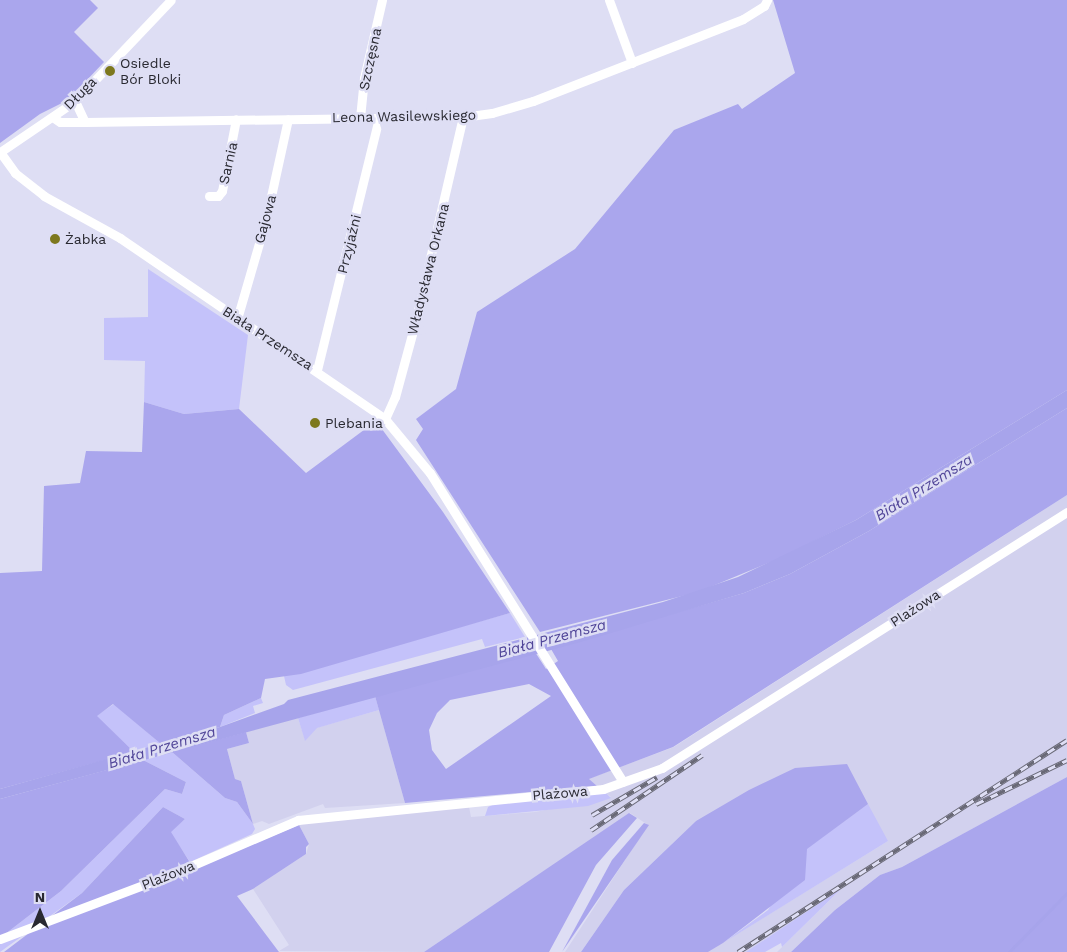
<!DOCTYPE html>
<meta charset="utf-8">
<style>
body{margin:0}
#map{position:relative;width:1067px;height:952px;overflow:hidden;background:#dedef4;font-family:"Work Sans",sans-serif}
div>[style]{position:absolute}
.built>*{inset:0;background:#d2d1ee}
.green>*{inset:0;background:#c4c2fa}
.forest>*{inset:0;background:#aaa6ed}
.water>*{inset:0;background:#a7a4eb}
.stream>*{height:2.5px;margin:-1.25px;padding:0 1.25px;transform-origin:1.25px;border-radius:1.25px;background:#a7a4eb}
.minor>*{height:9px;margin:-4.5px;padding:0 4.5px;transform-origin:4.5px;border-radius:4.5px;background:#fff}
.rail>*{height:4.5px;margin-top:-2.25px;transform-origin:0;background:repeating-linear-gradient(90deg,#dedef4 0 8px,#696976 0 16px);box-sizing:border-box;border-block:1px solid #696976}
.dots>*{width:14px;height:14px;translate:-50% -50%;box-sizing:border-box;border:2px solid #dedef4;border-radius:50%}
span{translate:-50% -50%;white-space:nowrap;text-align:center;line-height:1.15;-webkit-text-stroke:5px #dedef4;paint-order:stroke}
.street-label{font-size:14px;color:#292931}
.poi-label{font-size:14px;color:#292931}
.left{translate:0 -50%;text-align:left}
.water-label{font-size:15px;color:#514699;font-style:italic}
.north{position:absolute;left:15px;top:887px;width:50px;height:50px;-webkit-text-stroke:4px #dedef4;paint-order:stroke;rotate:0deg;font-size:14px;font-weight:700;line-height:20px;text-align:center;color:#292931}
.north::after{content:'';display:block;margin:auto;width:18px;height:22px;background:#292931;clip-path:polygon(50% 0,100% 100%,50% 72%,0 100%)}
</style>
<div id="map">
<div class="built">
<i style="clip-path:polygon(1067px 495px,1067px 777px,902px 867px,880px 875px,835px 910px,791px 952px,777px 952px,838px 892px,746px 952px,708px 952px,888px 841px,696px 821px,624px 890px,581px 952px,565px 952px,648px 825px,630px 813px,424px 952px,279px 951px,289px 945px,253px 889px,306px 854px,309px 844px,299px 825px,325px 819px,469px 807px,471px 817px,535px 812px,611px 797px,588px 779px,674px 747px)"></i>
<i style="clip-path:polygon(379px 710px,405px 803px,325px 808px,323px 804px,269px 824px,262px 821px,253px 824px,241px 781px,235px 779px,227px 749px,249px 743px,246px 732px,292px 719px,298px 718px,305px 740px,316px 728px)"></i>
</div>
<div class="green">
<i style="clip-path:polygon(148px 269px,248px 335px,239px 409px,184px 414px,144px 402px,145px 361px,104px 360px,104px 318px,148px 317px)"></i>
<i style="clip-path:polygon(510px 613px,525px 637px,485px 647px,482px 639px,293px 690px,286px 685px,284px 676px)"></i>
<i style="clip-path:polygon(375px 696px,379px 710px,317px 728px,305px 741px,298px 718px)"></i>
<i style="clip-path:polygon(261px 698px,263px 703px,253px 706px,255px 713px,220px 727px,224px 715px)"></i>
<i style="clip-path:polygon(114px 704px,161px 744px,134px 752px,96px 716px)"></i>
<i style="clip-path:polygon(172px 752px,225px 798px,237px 802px,253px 824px,255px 829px,252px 834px,190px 862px,170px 832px,185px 819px,163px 807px,82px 893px,0 952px,0 938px,61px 891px,165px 789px,182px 794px,186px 782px,143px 760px)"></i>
<i style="clip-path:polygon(605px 792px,611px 798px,588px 806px,485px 816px,488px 807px,496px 803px)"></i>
<i style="clip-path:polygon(868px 804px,888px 841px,723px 943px,768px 910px,806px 849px)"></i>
<i style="clip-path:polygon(841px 889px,782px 947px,781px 943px,765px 952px,746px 952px)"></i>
</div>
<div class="forest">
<i style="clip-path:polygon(0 0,90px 0,98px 8px,74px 32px,104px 62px,68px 100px,40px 114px,0 143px)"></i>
<i style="clip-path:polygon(773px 0,1067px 0,1067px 390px,856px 520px,778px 559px,698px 592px,540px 632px,416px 440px,423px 429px,416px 419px,456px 389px,477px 312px,575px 249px,674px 130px,738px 104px,742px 109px,795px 73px)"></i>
<i style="clip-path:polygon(144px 402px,184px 414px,239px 409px,306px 473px,376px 421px,443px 512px,510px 613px,301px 674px,265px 679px,261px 698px,224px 715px,220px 727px,161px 744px,113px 704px,97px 716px,134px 752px,0 789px,0 573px,42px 571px,44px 486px,80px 483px,86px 451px,142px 452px)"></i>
<i style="clip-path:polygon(evenodd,1067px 408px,1067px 495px,673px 747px,589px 779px,597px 786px,405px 803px,375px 696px,535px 652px,546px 669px,558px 661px,551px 649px,744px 593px,790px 574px,869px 531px,1067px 408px,529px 684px,551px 696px,446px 769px,432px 750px,429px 730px,437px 713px,450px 700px,529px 684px)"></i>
<i style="clip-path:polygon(246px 732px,249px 743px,227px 749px,235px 779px,241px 781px,253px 824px,237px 802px,225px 798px,172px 752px)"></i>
<i style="clip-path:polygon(143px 760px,186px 782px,182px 794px,165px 789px,61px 891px,0 938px,0 799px)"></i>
<i style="clip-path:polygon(847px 764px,868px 804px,807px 849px,805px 880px,723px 943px,708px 952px,581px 952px,624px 890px,696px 821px,749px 790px,795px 768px)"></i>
<i style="clip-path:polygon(1067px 777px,1067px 952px,791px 952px,835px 910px,880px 875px,902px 867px)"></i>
<i style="clip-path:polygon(163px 807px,185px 819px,171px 832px,194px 869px,299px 825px,309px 844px,306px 847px,306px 854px,253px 889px,237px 896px,279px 952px,4px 952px,82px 893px)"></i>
<i style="clip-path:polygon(629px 813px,637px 818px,596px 865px,549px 952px,424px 952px)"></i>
<i style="clip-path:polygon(644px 823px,649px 825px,562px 952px,612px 860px)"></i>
</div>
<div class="water">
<i style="clip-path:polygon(1067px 390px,1067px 408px,869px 531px,790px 574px,744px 593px,588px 640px,0 799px,0 789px,220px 727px,284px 704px,288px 700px,663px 602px,738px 577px,856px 520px)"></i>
</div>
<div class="stream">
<i style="left:1009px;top:952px;width:83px;rotate:-45.5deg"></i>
</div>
<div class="minor">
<i style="left:609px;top:0;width:67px;rotate:69.9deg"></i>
<i style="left:75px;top:101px;width:23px;rotate:65deg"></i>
<i style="left:54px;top:118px;width:7px;rotate:34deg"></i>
<i style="left:60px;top:122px;width:25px"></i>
<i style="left:85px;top:122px;width:378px;rotate:-0.8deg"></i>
<i style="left:463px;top:117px;width:29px;rotate:-8deg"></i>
<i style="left:492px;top:113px;width:43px;rotate:-16.3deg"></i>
<i style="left:533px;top:101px;width:225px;rotate:-21.3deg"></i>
<i style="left:743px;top:19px;width:25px;rotate:-32deg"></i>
<i style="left:764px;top:6px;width:7px;rotate:-63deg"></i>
<i style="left:360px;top:118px;width:40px;rotate:-84.3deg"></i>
<i style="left:364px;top:78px;width:80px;rotate:-77deg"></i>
<i style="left:0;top:152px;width:26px;rotate:54deg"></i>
<i style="left:15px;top:173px;width:37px;rotate:38deg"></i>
<i style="left:44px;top:196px;width:87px;rotate:28.9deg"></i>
<i style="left:120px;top:238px;width:321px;rotate:34.3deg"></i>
<i style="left:385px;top:419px;width:70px;rotate:50.2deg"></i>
<i style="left:430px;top:473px;width:364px;rotate:58deg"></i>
<i style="left:0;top:152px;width:91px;rotate:-34.2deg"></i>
<i style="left:75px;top:101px;width:139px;rotate:-46.5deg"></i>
<i style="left:209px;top:196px;width:9px"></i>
<i style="left:218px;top:196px;width:6px;rotate:-51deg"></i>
<i style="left:222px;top:191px;width:73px;rotate:-79deg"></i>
<i style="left:237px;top:319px;width:104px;rotate:-73.8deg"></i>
<i style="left:266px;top:219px;width:102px;rotate:-77.6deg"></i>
<i style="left:317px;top:370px;width:260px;rotate:-76.2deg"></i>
<i style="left:385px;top:419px;width:24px;rotate:-66deg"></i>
<i style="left:395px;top:397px;width:73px;rotate:-74.8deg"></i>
<i style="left:414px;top:327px;width:216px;rotate:-76.9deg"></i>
<i style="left:0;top:939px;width:189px;rotate:-20.7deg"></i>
<i style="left:177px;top:872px;width:132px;rotate:-23.3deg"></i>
<i style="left:298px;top:820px;width:307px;rotate:-5.8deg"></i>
<i style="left:603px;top:789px;width:63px;rotate:-19.6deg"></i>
<i style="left:662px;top:768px;width:479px;rotate:-32.3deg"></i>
</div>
<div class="rail">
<i style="left:976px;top:804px;width:101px;rotate:-25.8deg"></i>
<i style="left:592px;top:815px;width:75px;rotate:-30.3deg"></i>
<i style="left:591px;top:830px;width:134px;rotate:-34deg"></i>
<i style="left:738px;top:952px;width:391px;rotate:-32.8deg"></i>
</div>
<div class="dots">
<i style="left:110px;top:71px;background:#7d781e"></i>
<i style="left:55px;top:239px;background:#7d781e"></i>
<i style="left:315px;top:423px;background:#7d781e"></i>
</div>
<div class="street-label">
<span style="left:370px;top:59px;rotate:-78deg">Szczęsna</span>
<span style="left:80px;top:93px;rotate:-45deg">Długa</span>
<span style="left:404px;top:116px;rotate:-1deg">Leona Wasilewskiego</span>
<span style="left:228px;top:163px;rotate:-77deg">Sarnia</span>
<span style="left:265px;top:219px;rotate:-75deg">Gajowa</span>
<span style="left:349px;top:244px;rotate:-76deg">Przyjaźni</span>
<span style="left:428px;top:269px;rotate:-76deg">Władysława Orkana</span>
<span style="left:268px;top:338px;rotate:33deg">Biała Przemsza</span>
<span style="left:915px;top:608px;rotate:-33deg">Plażowa</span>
<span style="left:560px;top:793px;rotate:-5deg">Plażowa</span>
<span style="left:168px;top:875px;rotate:-22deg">Plażowa</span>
</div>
<div class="poi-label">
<span class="left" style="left:120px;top:71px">Osiedle<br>Bór Bloki</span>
<span class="left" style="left:65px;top:239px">Żabka</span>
<span class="left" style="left:325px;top:423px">Plebania</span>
</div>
<div class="water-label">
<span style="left:924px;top:488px;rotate:-32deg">Biała Przemsza</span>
<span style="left:552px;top:639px;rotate:-15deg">Biała Przemsza</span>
<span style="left:162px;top:748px;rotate:-17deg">Biała Przemsza</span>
</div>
<div class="north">N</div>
</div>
